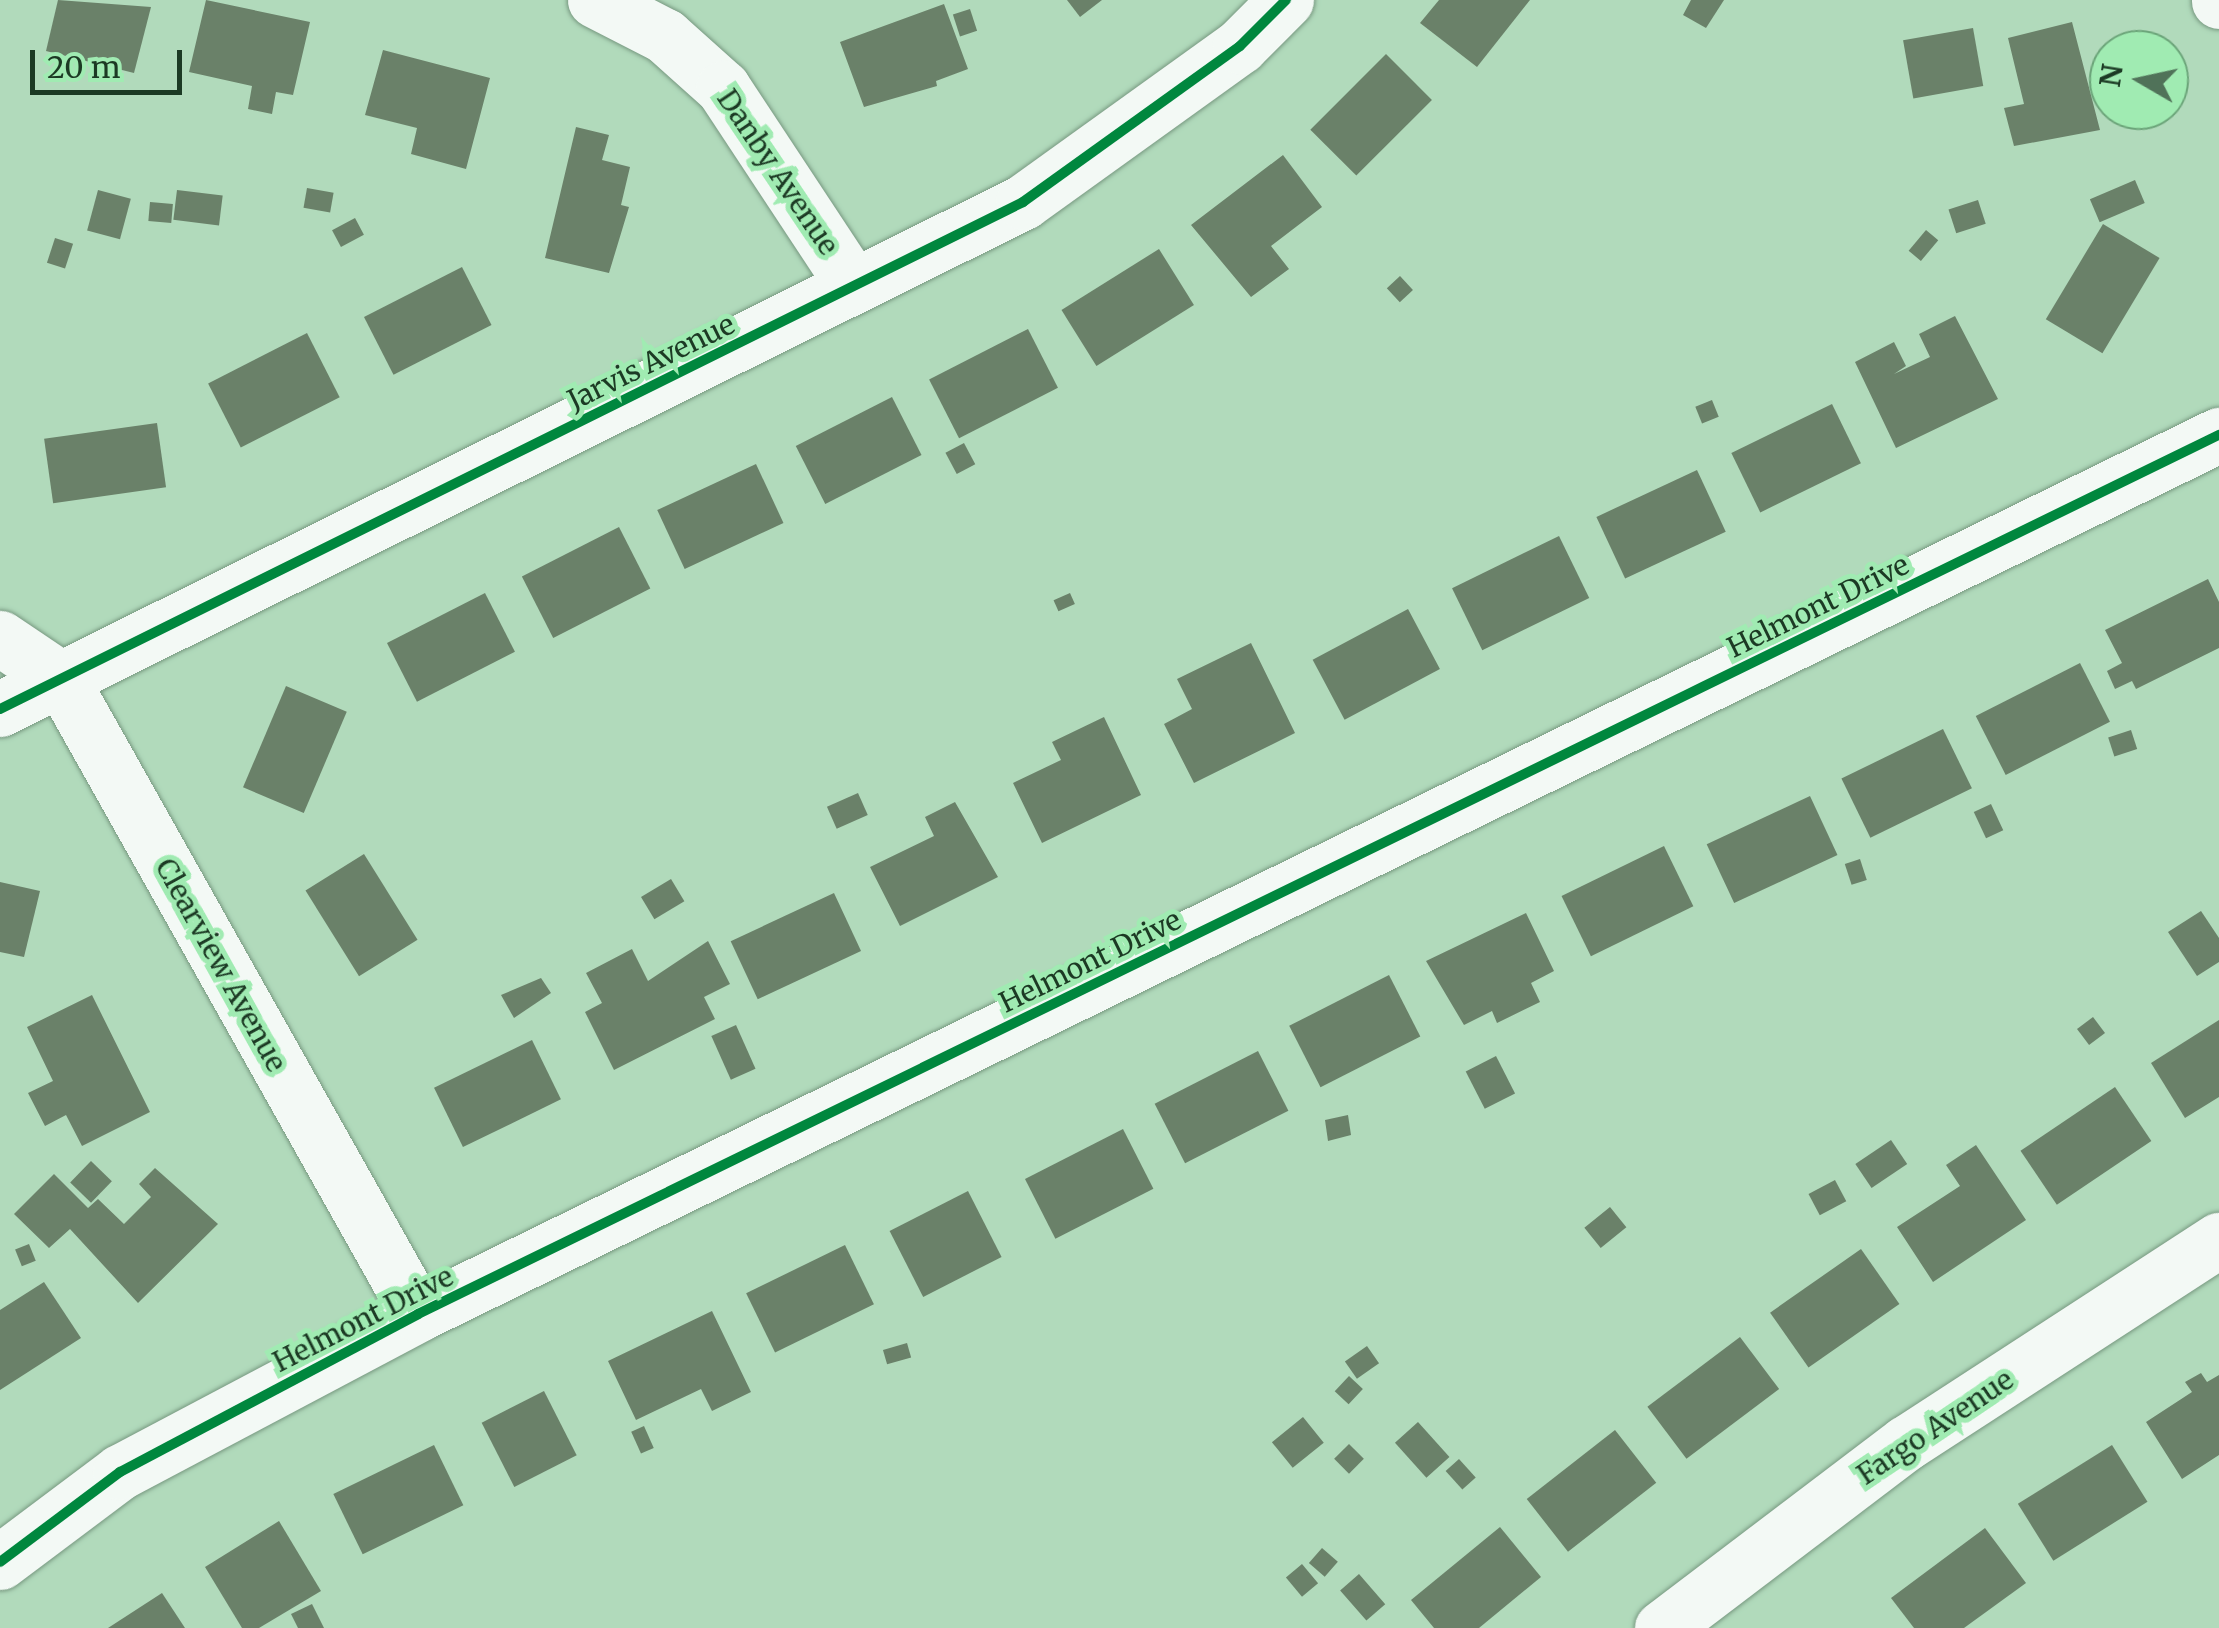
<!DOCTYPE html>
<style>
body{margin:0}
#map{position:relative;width:2219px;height:1628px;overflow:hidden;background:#b1dabb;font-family:Merriweather,serif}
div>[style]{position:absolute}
.building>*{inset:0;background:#6a8169;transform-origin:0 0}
.roads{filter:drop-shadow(0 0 2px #779880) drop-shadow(0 0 2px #779880)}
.minor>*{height:55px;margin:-27.5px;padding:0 27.5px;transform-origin:27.5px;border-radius:27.5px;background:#f3f9f5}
.cycleway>*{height:10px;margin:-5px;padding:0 5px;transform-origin:5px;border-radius:5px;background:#00873e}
span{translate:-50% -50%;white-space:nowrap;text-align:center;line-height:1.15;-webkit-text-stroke:10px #a0ebb2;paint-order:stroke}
.street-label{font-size:28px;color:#1c3a24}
.north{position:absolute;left:2089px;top:30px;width:100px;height:100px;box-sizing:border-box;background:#a0ebb2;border:2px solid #6ba479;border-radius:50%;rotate:279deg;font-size:28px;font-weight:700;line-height:40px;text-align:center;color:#1c3a24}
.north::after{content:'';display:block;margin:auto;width:35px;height:45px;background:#507259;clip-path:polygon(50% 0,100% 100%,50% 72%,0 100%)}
.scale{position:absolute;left:30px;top:50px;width:152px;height:45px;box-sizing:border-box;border:5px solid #1c3a24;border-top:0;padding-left:12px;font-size:30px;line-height:35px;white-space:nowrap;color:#1c3a24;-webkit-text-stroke:8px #a0ebb2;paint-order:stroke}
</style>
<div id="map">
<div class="building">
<i style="clip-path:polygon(58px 0,151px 7px,134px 73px,46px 51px)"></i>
<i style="clip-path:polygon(206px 0,310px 22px,293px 95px,276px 92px,272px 114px,248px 109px,252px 86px,189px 72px)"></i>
<i style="clip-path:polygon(1067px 0,1102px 0,1080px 17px)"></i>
<i style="clip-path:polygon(1439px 0,1530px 0,1477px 67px,1420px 23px)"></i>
<i style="clip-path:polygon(1691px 0,1724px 0,1706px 28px,1683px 15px)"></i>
<i style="clip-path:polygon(944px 4px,968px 69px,936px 81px,937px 86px,864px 107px,840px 42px)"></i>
<i style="left:970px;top:9px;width:23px;height:18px;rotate:72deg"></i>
<i style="clip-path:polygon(2072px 22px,2100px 130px,2014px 146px,2004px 108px,2024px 104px,2008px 38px)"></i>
<i style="left:1973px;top:28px;width:59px;height:71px;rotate:80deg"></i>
<i style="clip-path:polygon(383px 50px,490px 78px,466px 169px,411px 154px,417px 128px,365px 115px)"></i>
<i style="left:1386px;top:54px;width:65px;height:107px;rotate:45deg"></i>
<i style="clip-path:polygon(576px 127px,609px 135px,602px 160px,630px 167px,621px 205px,629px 207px,609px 273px,545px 258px)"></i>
<i style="clip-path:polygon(1283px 155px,1322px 207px,1271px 246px,1289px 269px,1251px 297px,1191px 225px)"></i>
<i style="left:2135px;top:180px;width:25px;height:49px;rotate:67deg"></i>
<i style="left:307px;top:188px;width:27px;height:20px;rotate:10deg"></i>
<i style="left:98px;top:190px;width:34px;height:42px;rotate:15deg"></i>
<i style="left:177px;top:190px;width:46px;height:30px;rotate:7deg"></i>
<i style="left:1978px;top:200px;width:25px;height:31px;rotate:72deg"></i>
<i style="left:150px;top:202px;width:23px;height:19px;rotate:5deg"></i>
<i style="left:355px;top:218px;width:19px;height:26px;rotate:62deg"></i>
<i style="left:2103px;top:224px;width:66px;height:111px;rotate:31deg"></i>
<i style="left:1926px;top:230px;width:16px;height:27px;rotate:40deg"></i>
<i style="left:55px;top:238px;width:19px;height:26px;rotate:18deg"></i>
<i style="left:1159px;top:249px;width:66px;height:115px;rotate:58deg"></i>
<i style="left:462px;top:267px;width:65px;height:110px;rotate:63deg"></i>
<i style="left:1400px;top:276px;width:19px;height:18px;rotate:47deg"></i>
<i style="clip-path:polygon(1955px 316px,1998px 399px,1896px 448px,1855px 362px,1894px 342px,1906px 366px,1894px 374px,1930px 357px,1919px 334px)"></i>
<i style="left:1028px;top:329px;width:66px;height:111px;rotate:63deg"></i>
<i style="left:307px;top:333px;width:72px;height:111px;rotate:63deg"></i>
<i style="left:892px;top:397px;width:65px;height:108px;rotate:63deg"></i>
<i style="left:1712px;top:400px;width:18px;height:18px;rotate:68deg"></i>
<i style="left:1832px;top:404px;width:66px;height:112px;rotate:64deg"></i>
<i style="left:157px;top:423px;width:65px;height:114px;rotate:82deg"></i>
<i style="left:964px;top:443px;width:24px;height:21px;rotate:62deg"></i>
<i style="left:756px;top:464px;width:65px;height:109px;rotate:65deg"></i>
<i style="left:1697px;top:470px;width:68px;height:111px;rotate:65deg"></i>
<i style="left:619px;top:527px;width:69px;height:109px;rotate:63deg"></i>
<i style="left:1559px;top:536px;width:69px;height:119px;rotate:64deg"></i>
<i style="clip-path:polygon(2208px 579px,2219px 602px,2219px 648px,2136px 689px,2132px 681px,2115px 689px,2107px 671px,2122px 663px,2105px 630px)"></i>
<i style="left:485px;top:593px;width:66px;height:110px;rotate:63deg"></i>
<i style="left:1070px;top:593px;width:12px;height:18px;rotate:66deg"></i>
<i style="left:1408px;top:609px;width:68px;height:108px;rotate:62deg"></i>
<i style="clip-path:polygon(1251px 643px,1295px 733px,1194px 783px,1164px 724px,1192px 709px,1177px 679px)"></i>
<i style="left:2080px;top:663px;width:66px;height:117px;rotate:63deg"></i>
<i style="left:286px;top:686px;width:66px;height:110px;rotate:23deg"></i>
<i style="clip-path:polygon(1104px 717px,1141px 795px,1042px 843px,1013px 783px,1061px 760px,1052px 742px)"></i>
<i style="left:1943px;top:729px;width:66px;height:113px;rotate:64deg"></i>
<i style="left:2131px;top:730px;width:20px;height:24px;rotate:72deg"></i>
<i style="left:858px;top:793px;width:24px;height:34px;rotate:66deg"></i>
<i style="left:1810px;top:796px;width:65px;height:114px;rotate:65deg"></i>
<i style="clip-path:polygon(955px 802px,998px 877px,900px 926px,870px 867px,934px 836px,925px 817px)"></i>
<i style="left:1991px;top:804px;width:29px;height:19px;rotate:65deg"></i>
<i style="left:1664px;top:846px;width:67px;height:114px;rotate:64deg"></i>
<i style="left:364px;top:854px;width:101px;height:69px;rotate:58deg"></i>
<i style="left:1860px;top:859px;width:22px;height:16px;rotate:72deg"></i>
<i style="left:671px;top:879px;width:26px;height:35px;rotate:59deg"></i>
<i style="clip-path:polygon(0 882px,40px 891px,24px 957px,0 952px)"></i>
<i style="left:834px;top:893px;width:64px;height:114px;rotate:65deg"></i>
<i style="clip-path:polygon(2201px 911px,2219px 938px,2219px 962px,2197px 976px,2168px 932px)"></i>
<i style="clip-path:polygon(1526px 913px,1554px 971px,1531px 983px,1540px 1002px,1497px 1023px,1492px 1011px,1464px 1025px,1426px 961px)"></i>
<i style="clip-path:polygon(708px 941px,730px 984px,704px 997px,715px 1019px,614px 1070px,585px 1012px,602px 1003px,586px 973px,632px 949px,648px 981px)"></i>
<i style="left:1389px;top:975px;width:69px;height:112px;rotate:63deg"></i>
<i style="clip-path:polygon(541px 978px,551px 993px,514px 1018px,501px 995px)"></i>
<i style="clip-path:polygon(92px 995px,150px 1112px,82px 1146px,66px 1115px,45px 1126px,28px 1093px,53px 1081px,27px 1027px)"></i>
<i style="left:2093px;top:1017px;width:20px;height:20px;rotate:53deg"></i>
<i style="clip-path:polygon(2219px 1020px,2219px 1097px,2185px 1118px,2151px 1063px)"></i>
<i style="left:736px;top:1025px;width:48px;height:27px;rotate:66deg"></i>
<i style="left:532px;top:1040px;width:66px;height:109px;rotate:64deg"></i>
<i style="left:1258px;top:1051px;width:67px;height:116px;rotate:63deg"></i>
<i style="left:1496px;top:1056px;width:42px;height:34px;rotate:63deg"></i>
<i style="left:2115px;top:1087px;width:65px;height:114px;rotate:56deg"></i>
<i style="clip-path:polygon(1348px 1115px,1351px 1135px,1328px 1141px,1325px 1120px)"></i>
<i style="left:1123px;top:1129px;width:67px;height:110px;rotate:63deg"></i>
<i style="left:1891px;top:1140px;width:29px;height:43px;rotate:56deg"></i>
<i style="clip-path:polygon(1976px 1145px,2026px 1220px,1933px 1282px,1897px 1227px,1960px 1186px,1946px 1165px)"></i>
<i style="left:91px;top:1161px;width:29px;height:30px;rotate:44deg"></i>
<i style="clip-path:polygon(155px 1168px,218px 1224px,138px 1303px,70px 1229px,49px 1248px,14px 1214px,54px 1174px,88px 1208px,98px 1199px,124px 1224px,151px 1197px,139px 1184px)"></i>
<i style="left:1835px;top:1180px;width:24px;height:30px;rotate:62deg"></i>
<i style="left:968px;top:1191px;width:74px;height:88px;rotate:63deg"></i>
<i style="left:1610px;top:1207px;width:26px;height:33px;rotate:51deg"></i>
<i style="left:29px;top:1244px;width:18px;height:15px;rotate:68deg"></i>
<i style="left:845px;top:1245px;width:66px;height:110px;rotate:64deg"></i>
<i style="left:1861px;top:1249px;width:67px;height:111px;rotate:55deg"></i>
<i style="clip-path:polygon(44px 1282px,81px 1338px,0 1390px,0 1310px)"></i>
<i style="clip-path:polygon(712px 1311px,751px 1392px,712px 1411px,701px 1389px,636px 1420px,608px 1361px)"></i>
<i style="left:1740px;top:1337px;width:65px;height:116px;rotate:53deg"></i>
<i style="left:907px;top:1343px;width:15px;height:25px;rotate:74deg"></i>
<i style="left:1367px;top:1346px;width:21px;height:27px;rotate:55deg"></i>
<i style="clip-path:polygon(2201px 1373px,2207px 1382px,2219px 1375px,2219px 1455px,2182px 1479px,2146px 1422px,2192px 1392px,2185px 1382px)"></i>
<i style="left:1349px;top:1376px;width:19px;height:21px;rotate:43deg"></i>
<i style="left:544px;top:1391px;width:72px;height:70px;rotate:63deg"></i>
<i style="left:1303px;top:1417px;width:33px;height:40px;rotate:51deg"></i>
<i style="left:1418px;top:1422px;width:47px;height:31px;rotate:48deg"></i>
<i style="left:644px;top:1426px;width:24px;height:14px;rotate:66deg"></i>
<i style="left:1615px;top:1430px;width:67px;height:112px;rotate:52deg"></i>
<i style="left:1349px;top:1444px;width:21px;height:21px;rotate:45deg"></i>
<i style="left:434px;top:1445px;width:67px;height:112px;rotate:64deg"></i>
<i style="left:2112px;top:1445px;width:67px;height:111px;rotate:58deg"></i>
<i style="left:1459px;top:1459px;width:25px;height:18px;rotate:48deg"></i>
<i style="clip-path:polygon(279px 1521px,321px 1591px,259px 1628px,242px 1628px,205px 1567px)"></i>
<i style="clip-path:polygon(1500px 1527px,1541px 1577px,1479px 1628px,1434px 1628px,1411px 1600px)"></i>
<i style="clip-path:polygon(1985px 1528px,2026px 1583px,1964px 1628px,1914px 1628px,1891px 1598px)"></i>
<i style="left:1322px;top:1548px;width:21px;height:20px;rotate:41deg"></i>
<i style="left:1302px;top:1564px;width:25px;height:21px;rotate:50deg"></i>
<i style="left:1359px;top:1574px;width:40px;height:25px;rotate:49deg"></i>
<i style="clip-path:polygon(162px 1593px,185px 1628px,108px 1628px)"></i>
<i style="clip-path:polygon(312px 1604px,324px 1628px,298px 1628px,291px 1614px)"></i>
</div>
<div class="roads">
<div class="minor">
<i style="left:595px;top:0;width:79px;rotate:27.2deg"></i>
<i style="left:665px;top:36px;width:78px;rotate:41.9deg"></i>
<i style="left:723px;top:88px;width:236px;rotate:56.6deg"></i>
<i style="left:2219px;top:0;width:1px;rotate:90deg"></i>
<i style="left:0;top:638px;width:73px;rotate:33.9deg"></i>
<i style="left:61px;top:679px;width:728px;rotate:60.66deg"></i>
<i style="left:0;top:709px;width:1142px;rotate:-26.36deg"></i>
<i style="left:1023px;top:202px;width:267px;rotate:-35.7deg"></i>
<i style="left:1240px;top:46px;width:65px;rotate:-45deg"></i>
<i style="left:0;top:1562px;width:150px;rotate:-36.9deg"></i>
<i style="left:120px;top:1472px;width:337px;rotate:-27.9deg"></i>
<i style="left:418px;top:1314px;width:2004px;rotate:-26.02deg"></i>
<i style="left:1662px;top:1628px;width:306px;rotate:-37.2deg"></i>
<i style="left:1906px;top:1443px;width:373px;rotate:-33deg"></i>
</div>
</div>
<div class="cycleway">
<i style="left:0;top:709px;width:1142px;rotate:-26.36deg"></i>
<i style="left:1023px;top:202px;width:267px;rotate:-35.7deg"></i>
<i style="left:1240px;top:46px;width:65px;rotate:-45deg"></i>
<i style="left:0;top:1562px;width:150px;rotate:-36.9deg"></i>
<i style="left:120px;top:1472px;width:337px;rotate:-27.9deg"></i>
<i style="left:418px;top:1314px;width:2004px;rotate:-26.02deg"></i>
</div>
<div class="street-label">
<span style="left:778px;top:172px;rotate:56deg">Danby Avenue</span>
<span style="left:651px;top:362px;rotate:-26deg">Jarvis Avenue</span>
<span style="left:1818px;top:606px;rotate:-26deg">Helmont Drive</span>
<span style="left:1090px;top:961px;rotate:-26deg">Helmont Drive</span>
<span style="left:221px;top:965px;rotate:61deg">Clearview Avenue</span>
<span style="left:363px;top:1319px;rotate:-27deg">Helmont Drive</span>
<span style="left:1935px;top:1427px;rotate:-34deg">Fargo Avenue</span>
</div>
<div class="north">N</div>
<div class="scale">20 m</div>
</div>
